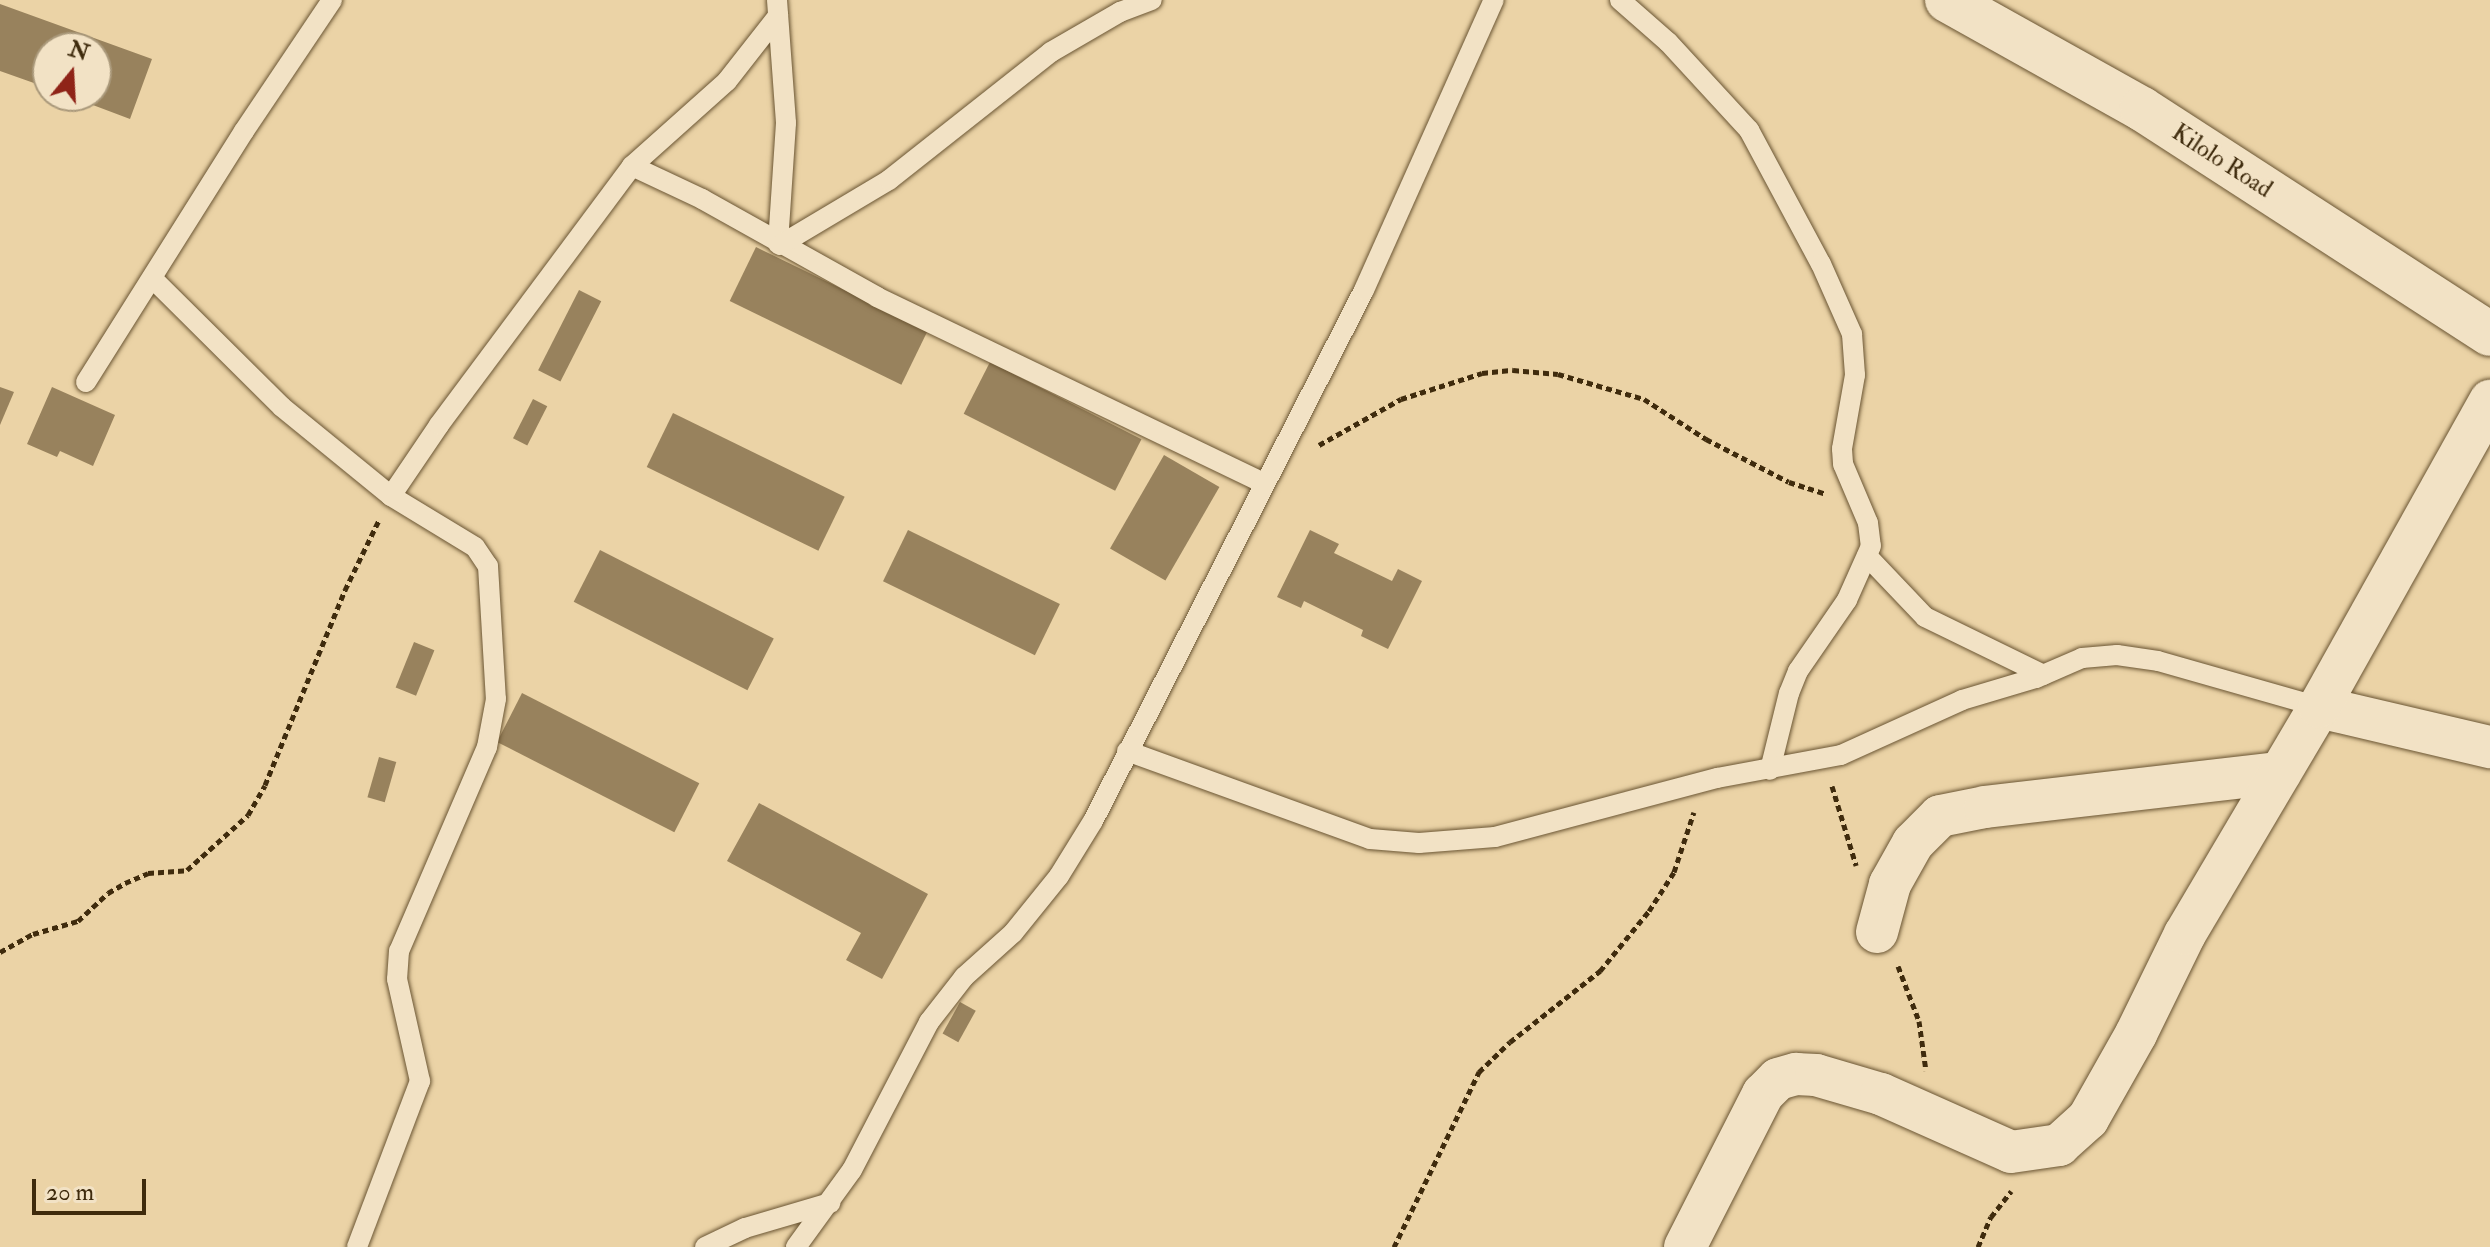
<!DOCTYPE html>
<style>
body{margin:0}
#map{position:relative;width:2490px;height:1247px;overflow:hidden;background:#ebd3a6;font-family:"IM FELL Double Pica",serif}
div>[style]{position:absolute}
.building>*{inset:0;background:#98825d;transform-origin:0 0}
.path>*{height:5px;margin-top:-2.5px;transform-origin:0;background:repeating-linear-gradient(90deg,#3f2b0d 0 6px,transparent 0 10px)}
.roads{filter:drop-shadow(0 0 2px #6a5533) drop-shadow(0 0 2px #6a5533)}
.lane>*{height:20px;margin:-10px;padding:0 10px;transform-origin:10px;border-radius:10px;background:#f2e2c5}
.street>*{height:42px;margin:-21px;padding:0 21px;transform-origin:21px;border-radius:21px;background:#f2e2c5}
.secondary>*{height:44px;margin:-22px;padding:0 22px;transform-origin:22px;border-radius:22px;background:#f2e2c5}
span{translate:-50% -50%;white-space:nowrap;text-align:center;line-height:1.15;-webkit-text-stroke:7px #f2e2c5;paint-order:stroke}
.street-label{font-size:24px;color:#3f2b0d}
.north{position:absolute;left:32px;top:32px;width:80px;height:80px;box-sizing:border-box;background:#f2e2c5;border:2px solid #aa997b;border-radius:50%;rotate:18deg;font-size:22px;font-weight:700;line-height:32px;text-align:center;color:#3f2b0d}
.north::after{content:'';display:block;margin:auto;width:28px;height:36px;background:#8f2418;clip-path:polygon(50% 0,100% 100%,50% 72%,0 100%)}
.scale{position:absolute;left:32px;top:1179px;width:114px;height:36px;box-sizing:border-box;border:4px solid #3f2b0d;border-top:0;padding-left:10px;font-size:24px;line-height:28px;white-space:nowrap;color:#3f2b0d;-webkit-text-stroke:6px #f2e2c5;paint-order:stroke}
</style>
<div id="map">
<div class="building">
<i style="clip-path:polygon(0 4px,152px 59px,130px 119px,69px 96px,96px 96px,96px 48px,48px 48px,48px 88px,0 71px)"></i>
<i style="left:756px;top:247px;width:191px;height:60px;rotate:26deg"></i>
<i style="left:579px;top:290px;width:25px;height:90px;rotate:27deg"></i>
<i style="left:990px;top:362px;width:170px;height:58px;rotate:27deg"></i>
<i style="clip-path:polygon(0 387px,14px 392px,0 425px)"></i>
<i style="clip-path:polygon(52px 387px,115px 415px,93px 466px,60px 451px,57px 457px,27px 444px)"></i>
<i style="left:533px;top:399px;width:16px;height:44px;rotate:27deg"></i>
<i style="left:673px;top:413px;width:191px;height:60px;rotate:26deg"></i>
<i style="left:1164px;top:455px;width:64px;height:108px;rotate:30deg"></i>
<i style="left:908px;top:530px;width:169px;height:57px;rotate:26deg"></i>
<i style="clip-path:polygon(1310px 530px,1339px 544px,1334px 553px,1392px 581px,1398px 569px,1422px 581px,1388px 649px,1361px 636px,1363px 630px,1304px 601px,1301px 608px,1277px 597px)"></i>
<i style="left:600px;top:550px;width:195px;height:58px;rotate:27deg"></i>
<i style="left:414px;top:642px;width:22px;height:49px;rotate:22deg"></i>
<i style="left:522px;top:693px;width:199px;height:55px;rotate:27deg"></i>
<i style="left:379px;top:757px;width:18px;height:42px;rotate:16deg"></i>
<i style="clip-path:polygon(759px 803px,928px 894px,882px 979px,846px 960px,861px 933px,727px 861px)"></i>
<i style="left:960px;top:1002px;width:18px;height:36px;rotate:29deg"></i>
</div>
<div class="path">
<i style="left:1319px;top:445px;width:94px;rotate:-29.3deg"></i>
<i style="left:1401px;top:399px;width:85px;rotate:-17.8deg"></i>
<i style="left:1482px;top:373px;width:31px;rotate:-6deg"></i>
<i style="left:1513px;top:370px;width:45px;rotate:5.1deg"></i>
<i style="left:1558px;top:374px;width:90px;rotate:16.2deg"></i>
<i style="left:1644px;top:399px;width:74px;rotate:32.8deg"></i>
<i style="left:1706px;top:439px;width:93px;rotate:27.4deg"></i>
<i style="left:1789px;top:482px;width:38px;rotate:18deg"></i>
<i style="left:1832px;top:786px;width:83px;rotate:73.1deg"></i>
<i style="left:0;top:952px;width:38px;rotate:-29deg"></i>
<i style="left:33px;top:934px;width:47px;rotate:-16.1deg"></i>
<i style="left:78px;top:921px;width:41px;rotate:-43deg"></i>
<i style="left:108px;top:893px;width:20px;rotate:-30deg"></i>
<i style="left:125px;top:883px;width:25px;rotate:-23deg"></i>
<i style="left:148px;top:873px;width:39px;rotate:-4deg"></i>
<i style="left:187px;top:870px;width:82px;rotate:-42deg"></i>
<i style="left:248px;top:815px;width:34px;rotate:-60deg"></i>
<i style="left:265px;top:785px;width:211px;rotate:-67.7deg"></i>
<i style="left:345px;top:590px;width:78px;rotate:-64.1deg"></i>
<i style="left:1898px;top:966px;width:59px;rotate:69.1deg"></i>
<i style="left:1919px;top:1021px;width:50px;rotate:82deg"></i>
<i style="left:1394px;top:1247px;width:195px;rotate:-64.1deg"></i>
<i style="left:1479px;top:1072px;width:43px;rotate:-44.1deg"></i>
<i style="left:1510px;top:1042px;width:115px;rotate:-38.3deg"></i>
<i style="left:1600px;top:971px;width:77px;rotate:-50.8deg"></i>
<i style="left:1649px;top:911px;width:46px;rotate:-57.3deg"></i>
<i style="left:1674px;top:872px;width:63px;rotate:-71.6deg"></i>
<i style="left:1978px;top:1247px;width:33px;rotate:-67deg"></i>
<i style="left:1991px;top:1217px;width:33px;rotate:-52deg"></i>
</div>
<div class="roads">
<div class="lane">
<i style="left:777px;top:0;width:123px;rotate:85.8deg"></i>
<i style="left:786px;top:123px;width:121px;rotate:93.8deg"></i>
<i style="left:1620px;top:0;width:64px;rotate:41.2deg"></i>
<i style="left:1668px;top:42px;width:120px;rotate:47.4deg"></i>
<i style="left:1749px;top:130px;width:152px;rotate:61.8deg"></i>
<i style="left:1821px;top:264px;width:77px;rotate:66.1deg"></i>
<i style="left:1852px;top:334px;width:41px;rotate:85.8deg"></i>
<i style="left:1855px;top:375px;width:75px;rotate:100deg"></i>
<i style="left:1842px;top:449px;width:15px;rotate:86deg"></i>
<i style="left:1843px;top:464px;width:64px;rotate:67deg"></i>
<i style="left:1868px;top:523px;width:23px;rotate:83deg"></i>
<i style="left:1871px;top:546px;width:59px;rotate:114deg"></i>
<i style="left:1847px;top:600px;width:86px;rotate:124.6deg"></i>
<i style="left:1798px;top:671px;width:24px;rotate:112deg"></i>
<i style="left:1789px;top:693px;width:79px;rotate:103.9deg"></i>
<i style="left:632px;top:166px;width:77px;rotate:25.2deg"></i>
<i style="left:702px;top:199px;width:201px;rotate:29.2deg"></i>
<i style="left:877px;top:297px;width:429px;rotate:25.7deg"></i>
<i style="left:780px;top:245px;width:127px;rotate:-30.8deg"></i>
<i style="left:889px;top:180px;width:206px;rotate:-38.3deg"></i>
<i style="left:1051px;top:52px;width:80px;rotate:-30.1deg"></i>
<i style="left:1120px;top:12px;width:34px;rotate:-21deg"></i>
<i style="left:152px;top:278px;width:183px;rotate:44.8deg"></i>
<i style="left:282px;top:407px;width:141px;rotate:39.2deg"></i>
<i style="left:391px;top:496px;width:98px;rotate:31.3deg"></i>
<i style="left:475px;top:547px;width:23px;rotate:56deg"></i>
<i style="left:488px;top:566px;width:133px;rotate:86.6deg"></i>
<i style="left:496px;top:699px;width:49px;rotate:100.6deg"></i>
<i style="left:487px;top:747px;width:222px;rotate:113.3deg"></i>
<i style="left:399px;top:951px;width:28px;rotate:94deg"></i>
<i style="left:397px;top:979px;width:105px;rotate:77.3deg"></i>
<i style="left:420px;top:1081px;width:178px;rotate:110.8deg"></i>
<i style="left:86px;top:382px;width:297px;rotate:-57.8deg"></i>
<i style="left:244px;top:131px;width:158px;rotate:-56.1deg"></i>
<i style="left:391px;top:496px;width:86px;rotate:-55.9deg"></i>
<i style="left:439px;top:425px;width:323px;rotate:-53.3deg"></i>
<i style="left:632px;top:166px;width:127px;rotate:-41.8deg"></i>
<i style="left:727px;top:81px;width:83px;rotate:-51.9deg"></i>
<i style="left:1867px;top:556px;width:84px;rotate:46.4deg"></i>
<i style="left:1925px;top:617px;width:132px;rotate:26deg"></i>
<i style="left:1127px;top:751px;width:258px;rotate:19.9deg"></i>
<i style="left:1370px;top:839px;width:49px;rotate:4.7deg"></i>
<i style="left:1419px;top:843px;width:76px;rotate:-4.5deg"></i>
<i style="left:1495px;top:837px;width:230px;rotate:-14.9deg"></i>
<i style="left:1717px;top:778px;width:126px;rotate:-10.5deg"></i>
<i style="left:1841px;top:755px;width:133px;rotate:-24.4deg"></i>
<i style="left:1962px;top:700px;width:77px;rotate:-16.6deg"></i>
<i style="left:2036px;top:678px;width:50px;rotate:-23.5deg"></i>
<i style="left:2082px;top:658px;width:35px;rotate:-5deg"></i>
<i style="left:2117px;top:655px;width:41px;rotate:8.3deg"></i>
<i style="left:2158px;top:661px;width:167px;rotate:15.9deg"></i>
<i style="left:705px;top:1247px;width:44px;rotate:-25.4deg"></i>
<i style="left:745px;top:1228px;width:89px;rotate:-16.4deg"></i>
<i style="left:796px;top:1247px;width:95px;rotate:-54deg"></i>
<i style="left:852px;top:1170px;width:167px;rotate:-62.5deg"></i>
<i style="left:929px;top:1022px;width:57px;rotate:-52.1deg"></i>
<i style="left:964px;top:977px;width:66px;rotate:-41.9deg"></i>
<i style="left:1013px;top:933px;width:73px;rotate:-51.1deg"></i>
<i style="left:1059px;top:876px;width:65px;rotate:-58.3deg"></i>
<i style="left:1093px;top:821px;width:596px;rotate:-62.96deg"></i>
<i style="left:1364px;top:290px;width:318px;rotate:-65.9deg"></i>
</div>
<div class="street">
<i style="left:2319px;top:707px;width:176px;rotate:13.2deg"></i>
<i style="left:1877px;top:932px;width:50px;rotate:-74.8deg"></i>
<i style="left:1890px;top:884px;width:47px;rotate:-60.7deg"></i>
<i style="left:1913px;top:843px;width:38px;rotate:-45deg"></i>
<i style="left:1940px;top:816px;width:46px;rotate:-11.3deg"></i>
<i style="left:1985px;top:807px;width:297px;rotate:-6.6deg"></i>
<i style="left:1685px;top:1247px;width:172px;rotate:-63deg"></i>
<i style="left:1763px;top:1094px;width:21px;rotate:-45deg"></i>
<i style="left:1778px;top:1079px;width:19px;rotate:-16deg"></i>
<i style="left:1796px;top:1074px;width:20px;rotate:3deg"></i>
<i style="left:1816px;top:1075px;width:68px;rotate:16.3deg"></i>
<i style="left:1881px;top:1094px;width:142px;rotate:24deg"></i>
<i style="left:2011px;top:1152px;width:49px;rotate:-8.3deg"></i>
<i style="left:2059px;top:1145px;width:39px;rotate:-42deg"></i>
<i style="left:2088px;top:1119px;width:98px;rotate:-60.5deg"></i>
<i style="left:2136px;top:1034px;width:111px;rotate:-63.9deg"></i>
<i style="left:2185px;top:934px;width:264px;rotate:-59.4deg"></i>
<i style="left:2319px;top:707px;width:351px;rotate:-60.8deg"></i>
</div>
<div class="secondary">
<i style="left:1947px;top:0;width:223px;rotate:29.2deg"></i>
<i style="left:2142px;top:109px;width:414px;rotate:32.9deg"></i>
</div>
</div>
<div class="street-label">
<span style="left:2222px;top:161px;rotate:33deg">Kilolo Road</span>
</div>
<div class="north">N</div>
<div class="scale">20 m</div>
</div>
